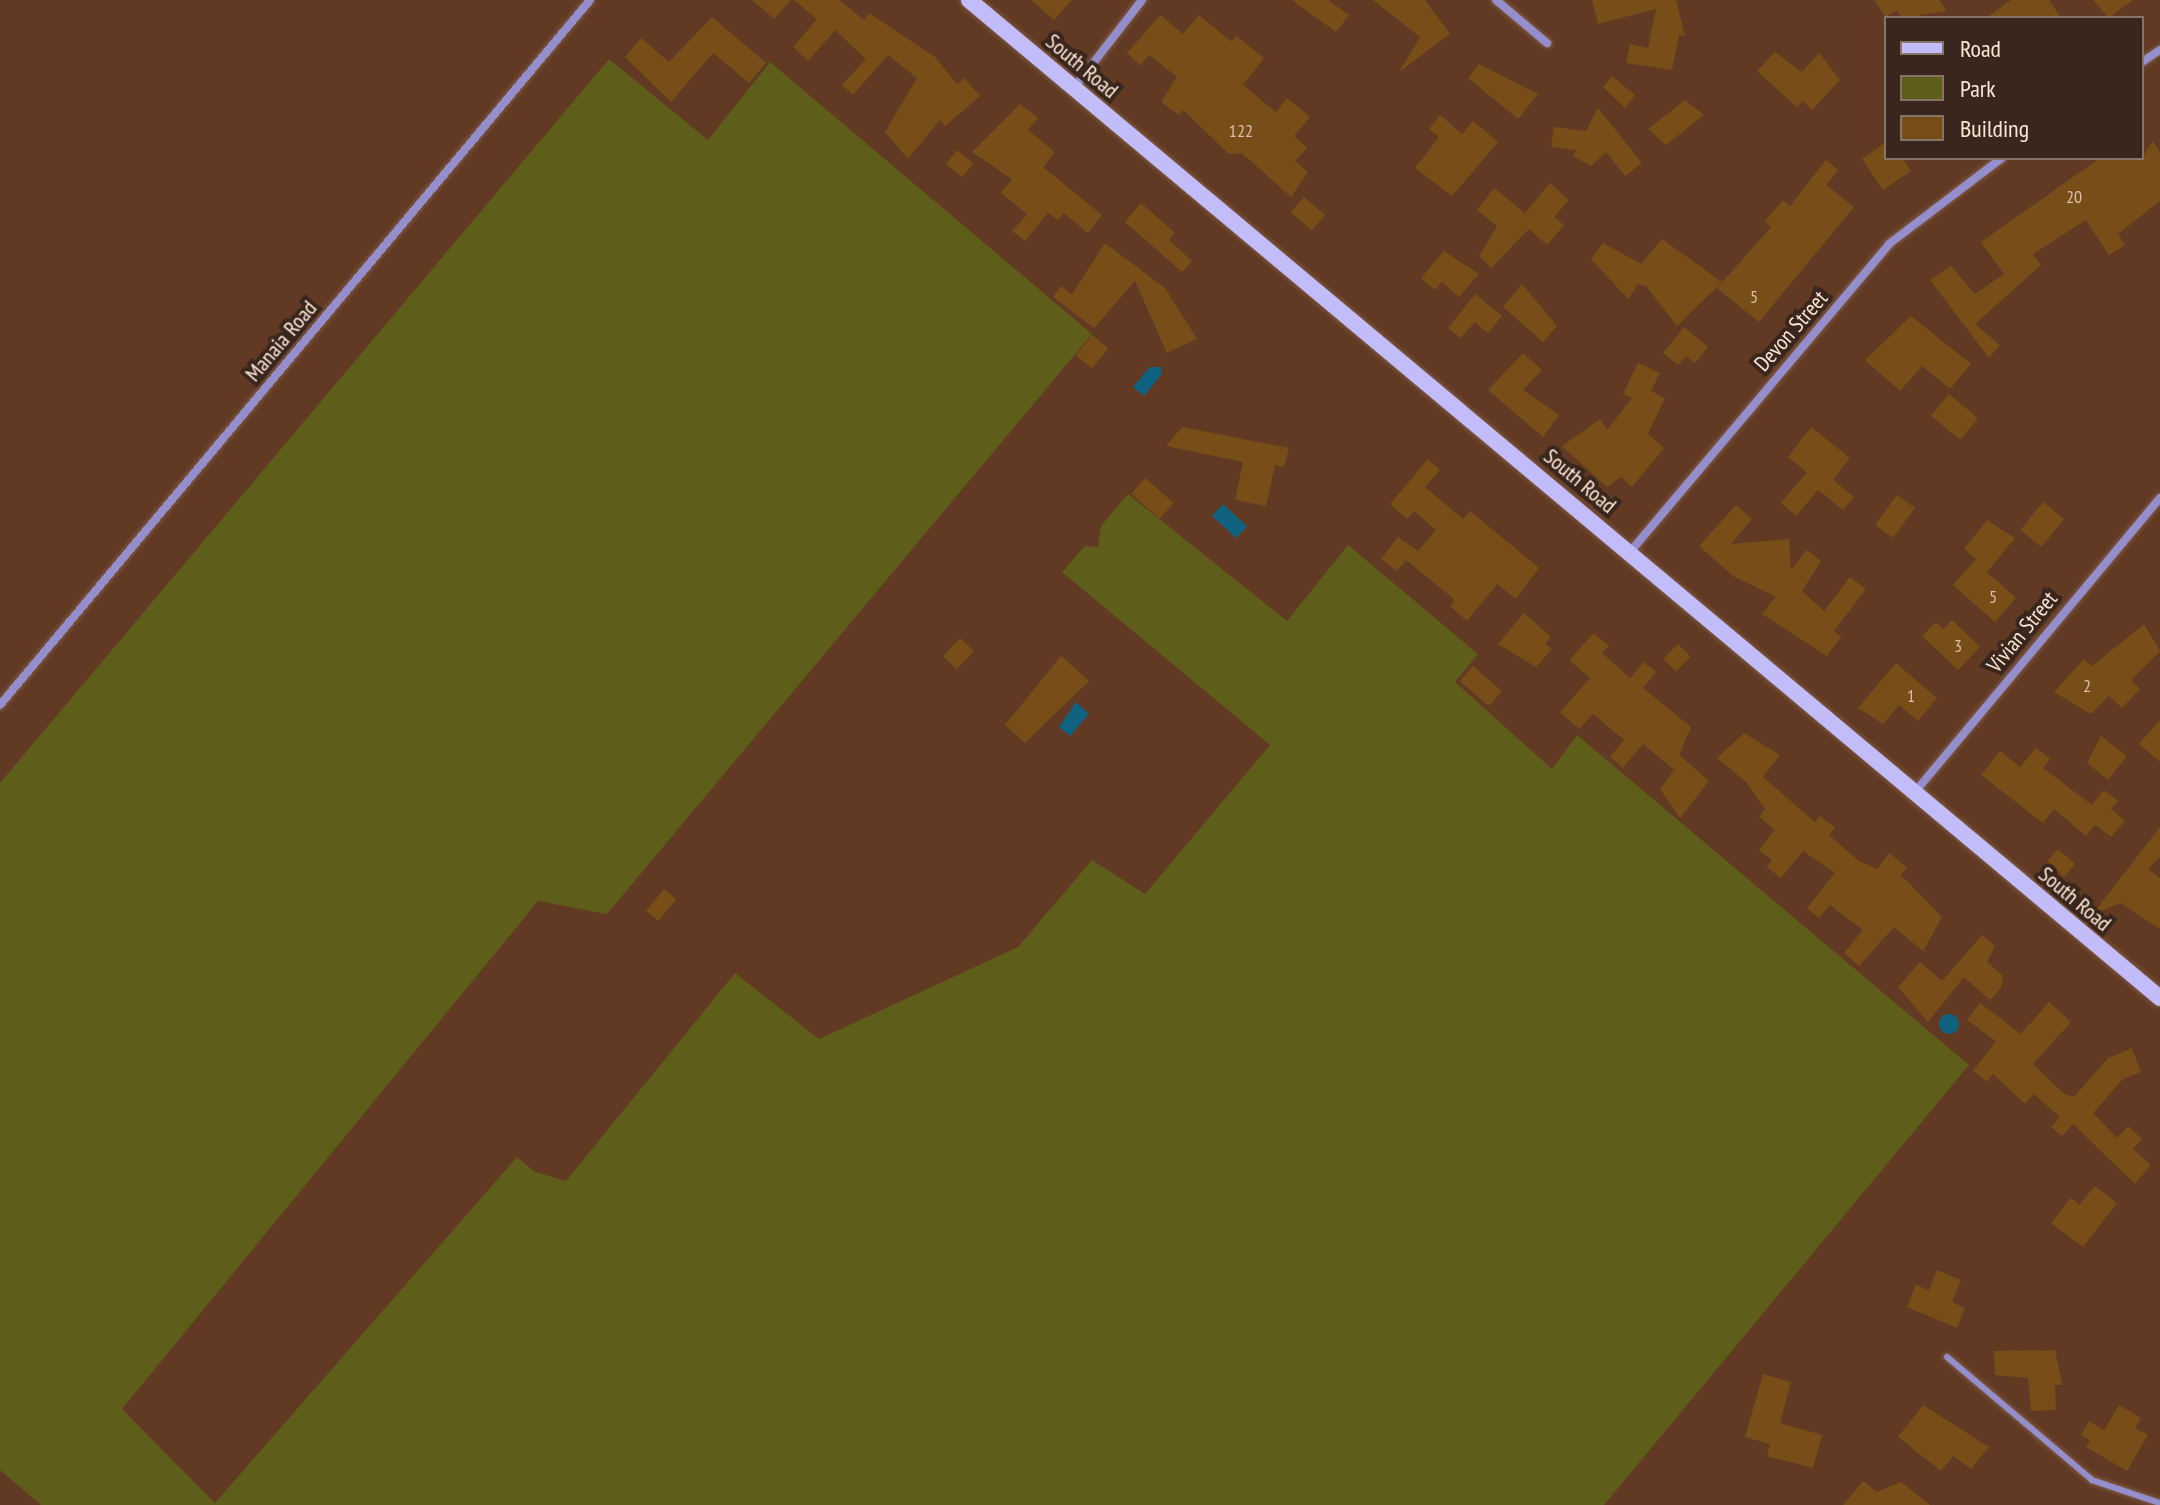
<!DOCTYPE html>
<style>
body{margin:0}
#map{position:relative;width:2160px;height:1505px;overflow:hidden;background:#623a24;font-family:"PT Sans Narrow",sans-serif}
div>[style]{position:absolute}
.green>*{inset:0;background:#5e5d1a}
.water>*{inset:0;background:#0f6280;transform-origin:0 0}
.round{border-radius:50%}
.building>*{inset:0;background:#774d18;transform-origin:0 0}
.roads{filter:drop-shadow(0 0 2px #7e5944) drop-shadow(0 0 2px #7e5944)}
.lane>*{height:6px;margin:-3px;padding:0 3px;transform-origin:3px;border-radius:3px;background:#958ecc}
.street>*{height:8px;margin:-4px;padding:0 4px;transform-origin:4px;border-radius:4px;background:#958ecc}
.secondary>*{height:16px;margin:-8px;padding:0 8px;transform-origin:8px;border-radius:8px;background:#c2bcf8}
span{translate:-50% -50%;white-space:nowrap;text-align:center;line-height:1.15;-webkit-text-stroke:8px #39271d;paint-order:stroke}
.number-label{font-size:18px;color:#dcbfa8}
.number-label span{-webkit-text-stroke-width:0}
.street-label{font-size:22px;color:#fee5d8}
.legend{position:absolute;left:1884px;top:16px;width:260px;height:144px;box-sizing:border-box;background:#39271d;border:2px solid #887368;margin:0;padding:10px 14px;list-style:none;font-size:24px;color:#fee5d8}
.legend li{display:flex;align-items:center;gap:16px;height:40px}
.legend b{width:40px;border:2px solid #887368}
</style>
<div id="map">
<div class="green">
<i style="clip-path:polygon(609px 59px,708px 140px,770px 62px,1092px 334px,607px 914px,538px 901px,122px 1409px,215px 1503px,517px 1157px,535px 1172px,566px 1181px,735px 973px,819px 1039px,1018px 947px,1092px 860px,1145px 894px,1270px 745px,1062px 572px,1085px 546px,1098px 547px,1101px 526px,1128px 494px,1287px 621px,1348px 545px,1478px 654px,1455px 682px,1552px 769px,1577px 735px,1969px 1065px,1604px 1505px,41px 1505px,0 1470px,0 783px)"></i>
</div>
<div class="water">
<i style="clip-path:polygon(1150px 367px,1162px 367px,1161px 375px,1144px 396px,1133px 387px)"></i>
<i style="left:1223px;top:504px;width:33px;height:16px;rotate:43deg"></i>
<i style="clip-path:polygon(1076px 702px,1089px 714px,1070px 736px,1059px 727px)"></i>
<i class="round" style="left:1939px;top:1014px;width:20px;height:20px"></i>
</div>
<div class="building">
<i style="clip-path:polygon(752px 0,791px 0,774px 19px)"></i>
<i style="clip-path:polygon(794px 0,839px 0,864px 20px,869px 13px,935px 57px,957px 84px,964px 78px,980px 96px,945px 126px,940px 120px,908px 159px,885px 132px,917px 78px,888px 55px,853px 95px,842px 85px,866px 59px,835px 30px,808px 61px,793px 47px,817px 19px)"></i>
<i style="clip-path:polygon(1031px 0,1072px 0,1054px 20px)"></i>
<i style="clip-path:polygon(1292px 0,1328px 0,1349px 15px,1336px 32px)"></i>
<i style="clip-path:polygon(1373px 0,1425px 0,1450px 34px,1399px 72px,1420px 37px)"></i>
<i style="clip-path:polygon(1592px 0,1676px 0,1685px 36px,1679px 35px,1672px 70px,1626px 63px,1630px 44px,1648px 48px,1656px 9px,1598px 24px)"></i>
<i style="clip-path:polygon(1874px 0,1939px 0,1947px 11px,1902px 18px,1897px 10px,1886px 17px)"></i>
<i style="clip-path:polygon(2011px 0,2049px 0,2061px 18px,1986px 18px)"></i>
<i style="clip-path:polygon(2093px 0,2133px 0,2109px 18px)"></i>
<i style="clip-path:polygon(1160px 15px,1183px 34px,1199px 15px,1232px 42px,1236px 36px,1264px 58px,1243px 85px,1276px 112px,1287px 98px,1310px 117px,1294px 136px,1307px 148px,1295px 161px,1308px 172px,1291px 197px,1242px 153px,1229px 154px,1183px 110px,1179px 115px,1161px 102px,1177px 77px,1149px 55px,1140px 65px,1127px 53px)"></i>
<i style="clip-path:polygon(712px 17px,766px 63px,749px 83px,713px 53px,671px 102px,625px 57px,641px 38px,669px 62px)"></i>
<i style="clip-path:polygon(1775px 52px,1802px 72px,1819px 53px,1840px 80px,1812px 110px,1803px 101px,1797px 107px,1757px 71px)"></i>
<i style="clip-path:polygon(1479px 64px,1538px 94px,1518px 119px,1468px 78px)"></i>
<i style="clip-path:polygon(1612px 76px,1635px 95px,1625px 108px,1603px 87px)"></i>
<i style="clip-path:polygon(1685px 100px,1704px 115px,1666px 145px,1648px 129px)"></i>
<i style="clip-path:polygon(1020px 104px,1038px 118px,1028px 130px,1055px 152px,1043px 167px,1102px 215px,1088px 233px,1064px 213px,1058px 220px,1048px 213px,1025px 241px,1012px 231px,1027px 214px,1001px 193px,1012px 179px,972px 152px)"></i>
<i style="clip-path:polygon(1598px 108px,1642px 163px,1625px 176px,1606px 152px,1591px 166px,1573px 156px,1576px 150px,1551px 147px,1554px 127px,1586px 131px)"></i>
<i style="clip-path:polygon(1440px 115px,1462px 134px,1473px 121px,1498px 142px,1452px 196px,1415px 168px,1439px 137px,1429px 129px)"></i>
<i style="clip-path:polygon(2153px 141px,2160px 152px,2160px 201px,2118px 234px,2125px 245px,2109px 255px,2086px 220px,2033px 254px,2041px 265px,1975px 324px,2000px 345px,1989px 358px,1930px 280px,1951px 266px,1975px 294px,2004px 274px,1981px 242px,2100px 158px,2142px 158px)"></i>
<i style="clip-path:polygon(1886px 142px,1886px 158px,1902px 158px,1911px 171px,1883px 190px,1862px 159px)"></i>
<i style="left:957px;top:150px;width:21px;height:18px;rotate:39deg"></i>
<i style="clip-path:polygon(1826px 160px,1838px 170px,1826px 185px,1854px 207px,1759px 322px,1717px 288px,1771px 227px,1765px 221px,1783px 200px,1790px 206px)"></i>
<i style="clip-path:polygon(1550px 183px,1569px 200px,1554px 217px,1564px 225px,1547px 245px,1529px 229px,1491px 268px,1479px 256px,1497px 226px,1477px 210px,1494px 188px,1525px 213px)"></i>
<i style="left:1304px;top:197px;width:28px;height:20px;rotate:41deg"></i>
<i style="clip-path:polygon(1141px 203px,1175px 233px,1169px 240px,1192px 261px,1182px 272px,1125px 222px)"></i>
<i style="clip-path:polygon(1662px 239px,1722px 282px,1677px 326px,1646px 286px,1638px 284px,1628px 299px,1591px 259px,1603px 243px,1641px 264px)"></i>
<i style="clip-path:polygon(1105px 243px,1165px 288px,1197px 339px,1167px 353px,1135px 281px,1094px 328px,1053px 297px,1061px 286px,1072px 294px)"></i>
<i style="clip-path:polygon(1444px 251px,1479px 274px,1459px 297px,1442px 282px,1435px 290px,1421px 278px)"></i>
<i style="clip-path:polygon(1522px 284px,1557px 326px,1543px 342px,1503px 307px)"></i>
<i style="clip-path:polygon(1475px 294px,1502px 316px,1488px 333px,1475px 322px,1461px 338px,1448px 328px)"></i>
<i style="clip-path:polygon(1911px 316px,1971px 364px,1950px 389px,1922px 366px,1900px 391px,1865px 360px)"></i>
<i style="clip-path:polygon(1684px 327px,1708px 347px,1695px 363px,1686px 356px,1678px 365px,1663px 353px)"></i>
<i style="left:1092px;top:335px;width:21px;height:26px;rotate:39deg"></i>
<i style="clip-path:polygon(1523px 353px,1542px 370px,1523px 390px,1559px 415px,1543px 437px,1488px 390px)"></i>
<i style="clip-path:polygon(1638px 363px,1660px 373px,1651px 391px,1665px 398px,1648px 434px,1664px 448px,1632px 487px,1621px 477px,1607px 487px,1562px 446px,1600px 419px,1607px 430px,1632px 398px,1623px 394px)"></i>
<i style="left:1949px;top:394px;width:38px;height:28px;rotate:40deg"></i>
<i style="clip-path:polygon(1182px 427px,1289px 448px,1284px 467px,1275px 465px,1266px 506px,1235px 500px,1243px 462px,1166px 446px)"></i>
<i style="clip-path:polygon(1811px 427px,1850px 458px,1833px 480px,1854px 497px,1843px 510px,1818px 490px,1796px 516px,1781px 503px,1807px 472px,1788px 457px)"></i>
<i style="clip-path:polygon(1428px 459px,1440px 470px,1425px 487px,1463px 519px,1470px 511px,1539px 568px,1516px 599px,1497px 584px,1467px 621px,1450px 606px,1455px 600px,1406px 560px,1397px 571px,1381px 559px,1398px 537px,1418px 551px,1436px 530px,1414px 511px,1407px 519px,1390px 504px)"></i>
<i style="left:1145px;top:478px;width:38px;height:21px;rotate:41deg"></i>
<i style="left:1897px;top:495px;width:22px;height:37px;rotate:36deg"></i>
<i style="left:2043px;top:502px;width:27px;height:36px;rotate:39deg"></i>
<i style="clip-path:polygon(1736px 505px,1752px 519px,1731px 544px,1789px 539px,1791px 570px,1807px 550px,1821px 561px,1802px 591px,1824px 611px,1850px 577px,1866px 589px,1834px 631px,1841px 637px,1827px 656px,1762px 614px,1776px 597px,1733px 576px,1699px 546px)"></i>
<i style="clip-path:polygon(1987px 520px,2015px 538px,1987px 572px,2016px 598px,1995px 622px,1953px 585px,1976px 559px,1964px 549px)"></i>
<i style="clip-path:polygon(1524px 613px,1551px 637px,1545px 644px,1552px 649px,1536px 667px,1498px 644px)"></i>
<i style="clip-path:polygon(1952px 620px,1980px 647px,1958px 670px,1922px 636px,1936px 622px,1943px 629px)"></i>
<i style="clip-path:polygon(2144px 624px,2160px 651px,2131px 680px,2140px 689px,2122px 708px,2109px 696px,2091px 714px,2054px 692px,2084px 659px,2092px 666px)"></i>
<i style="clip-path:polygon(1594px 633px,1609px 646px,1602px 653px,1630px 678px,1644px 662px,1656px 672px,1643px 688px,1691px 727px,1679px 755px,1709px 781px,1680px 818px,1660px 789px,1674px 770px,1643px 744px,1623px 768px,1610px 757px,1624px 740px,1593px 714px,1579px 729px,1560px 712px,1590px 678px,1569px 660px)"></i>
<i style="left:960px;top:638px;width:19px;height:25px;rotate:43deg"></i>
<i style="left:1678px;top:644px;width:18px;height:21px;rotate:45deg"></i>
<i style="clip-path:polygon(1061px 656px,1089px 681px,1025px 743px,1005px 725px)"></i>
<i style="clip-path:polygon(1896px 663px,1937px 698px,1918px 721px,1899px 705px,1883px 724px,1858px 708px)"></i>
<i style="left:1473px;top:666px;width:38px;height:20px;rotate:41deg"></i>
<i style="clip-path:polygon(2160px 720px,2160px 762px,2139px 744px)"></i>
<i style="clip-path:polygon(1744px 733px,1780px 755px,1763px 777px,1815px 822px,1820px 816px,1835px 828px,1829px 835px,1859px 861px,1877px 869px,1889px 853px,1907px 867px,1901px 875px,1942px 917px,1923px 951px,1894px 927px,1859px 966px,1844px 953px,1863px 930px,1830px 905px,1819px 918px,1807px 908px,1835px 873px,1803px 851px,1781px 878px,1767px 867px,1772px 860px,1759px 850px,1775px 830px,1759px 817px,1765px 809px,1746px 782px,1717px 758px)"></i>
<i style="clip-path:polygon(2101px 736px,2127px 756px,2108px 780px,2087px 763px)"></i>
<i style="clip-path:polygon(2036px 748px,2050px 759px,2043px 768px,2092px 805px,2104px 790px,2118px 801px,2111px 809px,2125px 821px,2111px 837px,2095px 825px,2086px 836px,2054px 809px,2043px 823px,1981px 775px,2000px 751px,2020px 767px)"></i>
<i style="clip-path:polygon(2160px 827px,2160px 857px,2148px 869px,2160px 878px,2160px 929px,2120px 903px,2092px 915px)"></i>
<i style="left:2058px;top:849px;width:23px;height:17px;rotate:41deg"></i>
<i style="left:664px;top:889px;width:16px;height:28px;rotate:40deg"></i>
<i style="clip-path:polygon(1982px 935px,1995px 946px,1987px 962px,2003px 976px,2001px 988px,1990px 1000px,1964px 977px,1928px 1022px,1898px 987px,1920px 962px,1942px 981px)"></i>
<i style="clip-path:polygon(2049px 1002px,2071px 1022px,2033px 1064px,2064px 1094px,2074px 1097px,2108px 1058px,2132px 1048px,2141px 1072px,2123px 1079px,2093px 1113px,2117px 1138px,2128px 1126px,2142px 1139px,2133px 1149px,2151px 1165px,2135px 1184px,2073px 1124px,2062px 1136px,2051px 1127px,2060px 1117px,2034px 1094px,2025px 1104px,1993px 1074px,1987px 1082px,1973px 1071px,1996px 1041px,1967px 1020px,1980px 1003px,2021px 1034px)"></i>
<i style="clip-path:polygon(2095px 1186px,2117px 1203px,2083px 1247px,2051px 1223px,2071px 1198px,2079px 1205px)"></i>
<i style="clip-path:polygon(1937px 1270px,1961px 1280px,1952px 1302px,1965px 1308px,1957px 1328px,1907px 1307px,1916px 1285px,1929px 1290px)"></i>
<i style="clip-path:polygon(2055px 1350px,2062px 1385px,2055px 1385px,2056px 1410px,2031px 1411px,2028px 1378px,1995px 1375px,1994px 1351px)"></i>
<i style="clip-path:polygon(1763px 1374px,1791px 1382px,1780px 1423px,1822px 1435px,1813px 1468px,1767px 1456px,1770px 1444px,1745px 1437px)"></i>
<i style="clip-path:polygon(1923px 1405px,1989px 1447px,1971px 1469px,1953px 1456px,1941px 1471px,1898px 1437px)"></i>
<i style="clip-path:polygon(2119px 1405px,2141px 1418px,2135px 1428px,2148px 1435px,2127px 1471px,2086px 1447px,2090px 1440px,2081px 1435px,2089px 1421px,2104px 1430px)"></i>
<i style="clip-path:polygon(1863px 1481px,1877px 1492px,1901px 1482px,1930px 1505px,1843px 1505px)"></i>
</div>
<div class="roads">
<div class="lane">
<i style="left:1947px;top:1357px;width:190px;rotate:40.3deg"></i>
<i style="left:2092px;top:1480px;width:72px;rotate:18.7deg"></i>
</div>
<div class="street">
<i style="left:1496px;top:0;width:67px;rotate:40.1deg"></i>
<i style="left:2142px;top:62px;width:22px;rotate:-34deg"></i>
<i style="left:1074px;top:88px;width:111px;rotate:-52.3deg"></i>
<i style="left:1630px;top:552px;width:402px;rotate:-49.9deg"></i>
<i style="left:1889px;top:244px;width:142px;rotate:-37.3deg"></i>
<i style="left:0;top:705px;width:919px;rotate:-50.07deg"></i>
<i style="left:1915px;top:792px;width:383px;rotate:-50.2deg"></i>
</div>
<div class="secondary">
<i style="left:969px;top:0;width:1554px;rotate:39.96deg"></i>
</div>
</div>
<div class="number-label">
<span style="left:1241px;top:131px">122</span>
<span style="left:2074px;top:197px">20</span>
<span style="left:1754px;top:297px">5</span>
<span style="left:1993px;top:597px">5</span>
<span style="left:1958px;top:646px">3</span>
<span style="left:2087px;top:686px">2</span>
<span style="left:1911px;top:696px">1</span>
</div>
<div class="street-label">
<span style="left:1082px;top:66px;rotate:40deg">South Road</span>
<span style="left:1791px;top:331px;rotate:-49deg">Devon Street</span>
<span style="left:281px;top:341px;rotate:-50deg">Manaia Road</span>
<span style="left:1580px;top:481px;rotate:40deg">South Road</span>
<span style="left:2022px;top:632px;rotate:-51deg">Vivian Street</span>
<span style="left:2075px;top:899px;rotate:40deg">South Road</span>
</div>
<ul class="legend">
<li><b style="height:10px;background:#c2bcf8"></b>Road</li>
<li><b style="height:22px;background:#5e5d1a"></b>Park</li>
<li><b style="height:22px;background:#774d18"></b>Building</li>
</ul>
</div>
